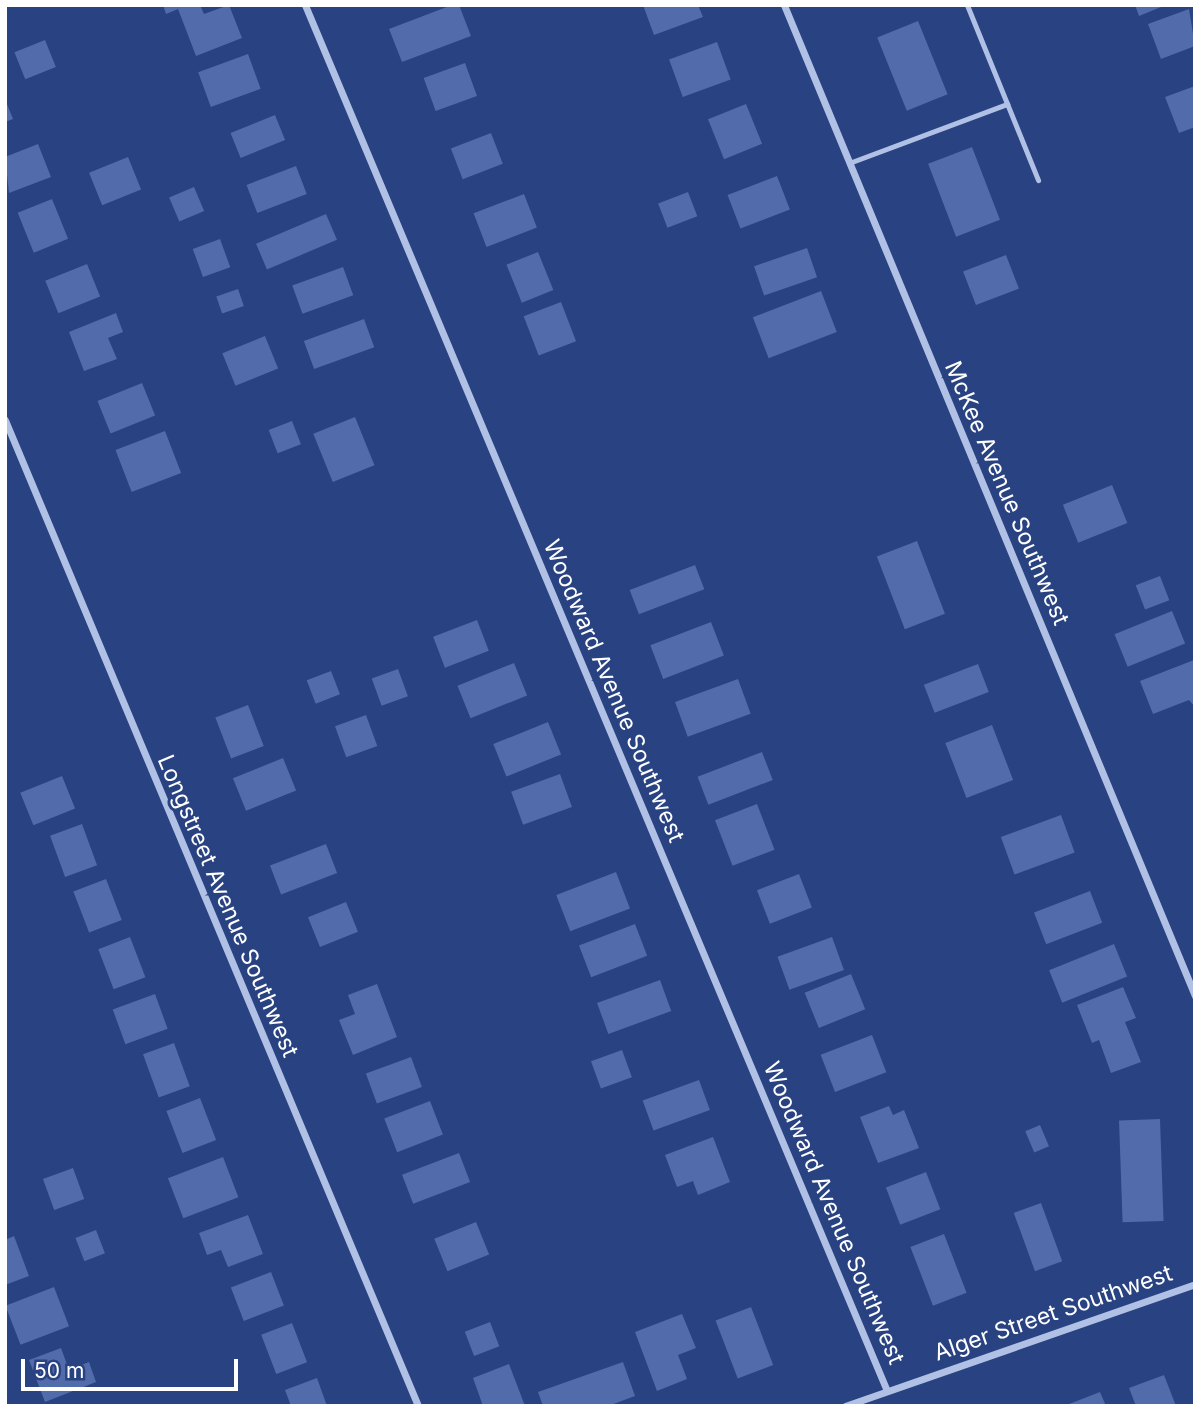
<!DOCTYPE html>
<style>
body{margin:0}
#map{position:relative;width:1200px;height:1411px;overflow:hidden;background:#294281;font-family:Inter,sans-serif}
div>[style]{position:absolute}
.building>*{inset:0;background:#526baa;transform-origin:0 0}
.service>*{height:5px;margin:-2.5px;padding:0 2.5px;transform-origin:2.5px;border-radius:2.5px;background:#b1c1e6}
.minor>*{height:7px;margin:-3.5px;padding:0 3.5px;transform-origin:3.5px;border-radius:3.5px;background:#b1c1e6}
span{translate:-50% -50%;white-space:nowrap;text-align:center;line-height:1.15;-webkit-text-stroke:6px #294281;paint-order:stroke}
.street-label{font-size:23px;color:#fff}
.frame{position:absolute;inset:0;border:7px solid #fff;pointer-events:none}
.scale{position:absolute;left:21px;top:1359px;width:217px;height:32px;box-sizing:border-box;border:4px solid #fff;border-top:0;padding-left:9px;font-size:21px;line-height:24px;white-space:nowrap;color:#fff;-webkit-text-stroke:5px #294281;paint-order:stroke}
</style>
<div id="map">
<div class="building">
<i style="clip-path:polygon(163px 5px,200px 5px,204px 14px,229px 5px,242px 38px,196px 56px,178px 9px,166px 14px)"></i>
<i style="clip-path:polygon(452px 5px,459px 5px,471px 36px,402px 62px,389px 29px)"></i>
<i style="clip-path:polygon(643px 5px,698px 5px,703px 17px,654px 35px)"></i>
<i style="clip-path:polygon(1135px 5px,1166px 5px,1139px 16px)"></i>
<i style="clip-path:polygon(1189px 9px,1195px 46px,1161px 59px,1148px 24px)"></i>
<i style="left:918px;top:21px;width:79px;height:44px;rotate:68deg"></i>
<i style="left:45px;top:40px;width:29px;height:33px;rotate:68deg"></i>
<i style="left:717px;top:42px;width:40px;height:51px;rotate:70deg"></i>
<i style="left:248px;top:54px;width:37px;height:53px;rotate:70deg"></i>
<i style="left:465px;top:63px;width:35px;height:44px;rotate:70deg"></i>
<i style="clip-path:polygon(1195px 86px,1195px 127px,1179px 133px,1165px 97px)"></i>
<i style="clip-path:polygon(5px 99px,13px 119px,5px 122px)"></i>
<i style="left:746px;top:104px;width:43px;height:41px;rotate:68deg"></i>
<i style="left:275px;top:115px;width:27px;height:48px;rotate:68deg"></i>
<i style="left:491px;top:133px;width:33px;height:43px;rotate:69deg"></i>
<i style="clip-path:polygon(38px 144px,51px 177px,9px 193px,5px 157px)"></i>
<i style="left:972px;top:147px;width:78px;height:47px;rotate:69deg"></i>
<i style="left:128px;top:157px;width:35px;height:42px;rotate:68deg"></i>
<i style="left:296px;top:166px;width:30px;height:53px;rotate:69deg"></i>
<i style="left:777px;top:176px;width:36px;height:53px;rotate:69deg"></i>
<i style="left:194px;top:187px;width:26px;height:27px;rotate:67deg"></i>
<i style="left:688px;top:192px;width:26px;height:32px;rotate:69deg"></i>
<i style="left:524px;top:194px;width:36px;height:54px;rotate:69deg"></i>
<i style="left:52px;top:199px;width:43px;height:37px;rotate:68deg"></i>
<i style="left:326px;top:214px;width:28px;height:76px;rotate:67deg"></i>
<i style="left:220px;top:239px;width:30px;height:29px;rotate:70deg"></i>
<i style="left:807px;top:248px;width:31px;height:56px;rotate:71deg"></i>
<i style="left:538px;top:252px;width:41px;height:34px;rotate:68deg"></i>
<i style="left:1006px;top:255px;width:36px;height:46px;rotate:69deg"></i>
<i style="left:87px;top:264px;width:35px;height:45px;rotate:68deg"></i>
<i style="left:343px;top:267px;width:30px;height:54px;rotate:70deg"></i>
<i style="left:238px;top:289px;width:18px;height:23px;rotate:71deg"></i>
<i style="left:821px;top:291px;width:44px;height:73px;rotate:69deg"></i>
<i style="left:561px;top:302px;width:42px;height:40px;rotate:69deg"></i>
<i style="clip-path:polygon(116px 313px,123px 332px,108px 338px,117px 359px,84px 371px,69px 332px)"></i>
<i style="left:364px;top:319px;width:30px;height:64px;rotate:70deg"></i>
<i style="left:265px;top:336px;width:35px;height:46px;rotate:68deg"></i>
<i style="left:142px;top:383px;width:35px;height:48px;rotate:68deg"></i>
<i style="left:355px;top:417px;width:52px;height:45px;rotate:68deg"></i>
<i style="left:292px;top:421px;width:25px;height:25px;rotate:69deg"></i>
<i style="left:165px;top:431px;width:45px;height:53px;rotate:69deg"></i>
<i style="left:1112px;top:485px;width:41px;height:53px;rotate:68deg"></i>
<i style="left:917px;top:541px;width:78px;height:43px;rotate:69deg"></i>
<i style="left:695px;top:565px;width:26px;height:70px;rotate:69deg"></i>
<i style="left:1160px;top:576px;width:26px;height:26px;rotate:69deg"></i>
<i style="left:1172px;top:611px;width:35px;height:62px;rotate:68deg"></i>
<i style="left:477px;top:620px;width:33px;height:47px;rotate:69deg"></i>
<i style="left:711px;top:622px;width:36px;height:65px;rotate:69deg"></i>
<i style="clip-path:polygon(1194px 660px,1195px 707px,1189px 700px,1153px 714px,1140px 681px)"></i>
<i style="left:514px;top:663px;width:35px;height:61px;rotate:68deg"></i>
<i style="left:978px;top:664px;width:30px;height:58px;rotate:69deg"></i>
<i style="left:398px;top:669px;width:29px;height:28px;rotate:70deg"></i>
<i style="left:331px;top:671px;width:25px;height:26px;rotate:69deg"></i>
<i style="left:738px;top:679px;width:37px;height:67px;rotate:70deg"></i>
<i style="left:248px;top:705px;width:44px;height:35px;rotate:69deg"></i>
<i style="left:366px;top:715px;width:33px;height:33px;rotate:70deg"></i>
<i style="left:548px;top:722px;width:35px;height:59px;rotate:68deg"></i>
<i style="left:992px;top:725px;width:59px;height:50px;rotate:69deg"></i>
<i style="left:762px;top:752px;width:30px;height:69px;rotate:69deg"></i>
<i style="left:283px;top:758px;width:35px;height:54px;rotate:68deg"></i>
<i style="left:560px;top:774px;width:35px;height:52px;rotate:70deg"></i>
<i style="left:62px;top:776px;width:35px;height:45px;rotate:68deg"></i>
<i style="left:757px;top:804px;width:49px;height:45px;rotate:69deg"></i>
<i style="left:1061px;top:815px;width:40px;height:64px;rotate:70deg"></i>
<i style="left:82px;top:824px;width:44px;height:34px;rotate:70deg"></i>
<i style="left:326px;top:844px;width:31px;height:60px;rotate:69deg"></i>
<i style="left:616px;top:872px;width:39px;height:64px;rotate:69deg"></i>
<i style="left:799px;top:874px;width:36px;height:45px;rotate:69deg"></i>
<i style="left:106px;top:879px;width:44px;height:35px;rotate:69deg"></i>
<i style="left:1090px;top:891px;width:34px;height:60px;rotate:69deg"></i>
<i style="left:346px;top:902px;width:32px;height:41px;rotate:68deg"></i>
<i style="left:635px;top:924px;width:34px;height:60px;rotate:69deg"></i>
<i style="left:130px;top:937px;width:43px;height:34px;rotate:69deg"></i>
<i style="left:832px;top:937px;width:35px;height:58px;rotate:70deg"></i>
<i style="left:1114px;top:944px;width:35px;height:70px;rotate:68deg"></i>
<i style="left:851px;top:974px;width:38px;height:50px;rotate:68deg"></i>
<i style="left:660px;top:980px;width:33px;height:67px;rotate:70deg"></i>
<i style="clip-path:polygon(377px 984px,397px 1037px,353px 1055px,339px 1020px,355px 1014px,348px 995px)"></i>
<i style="clip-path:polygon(1123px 987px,1136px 1018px,1125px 1022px,1141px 1062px,1111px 1073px,1099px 1040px,1092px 1043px,1077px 1005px)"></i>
<i style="left:155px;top:994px;width:37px;height:45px;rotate:70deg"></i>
<i style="left:872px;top:1035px;width:40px;height:55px;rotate:69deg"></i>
<i style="left:174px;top:1043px;width:46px;height:33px;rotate:70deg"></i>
<i style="left:622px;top:1050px;width:29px;height:33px;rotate:70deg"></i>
<i style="left:411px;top:1057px;width:32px;height:48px;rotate:70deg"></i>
<i style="left:699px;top:1080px;width:32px;height:60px;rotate:70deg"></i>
<i style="left:200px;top:1098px;width:45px;height:36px;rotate:69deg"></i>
<i style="left:430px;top:1101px;width:36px;height:49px;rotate:69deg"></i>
<i style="clip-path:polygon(889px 1106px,893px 1115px,904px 1110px,919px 1148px,878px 1163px,860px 1117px)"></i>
<i style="left:1160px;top:1119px;width:102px;height:41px;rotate:88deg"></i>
<i style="left:1040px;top:1125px;width:23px;height:16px;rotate:67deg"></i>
<i style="clip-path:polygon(713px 1137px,730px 1182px,698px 1195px,693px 1181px,677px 1187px,665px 1155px)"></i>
<i style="left:459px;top:1153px;width:31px;height:61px;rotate:69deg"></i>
<i style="left:223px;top:1157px;width:43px;height:59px;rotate:69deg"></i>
<i style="left:73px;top:1168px;width:33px;height:32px;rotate:70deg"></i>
<i style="left:926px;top:1172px;width:40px;height:43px;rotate:69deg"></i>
<i style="left:1041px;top:1203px;width:62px;height:29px;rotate:70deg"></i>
<i style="clip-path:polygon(248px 1215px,263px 1254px,228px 1267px,221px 1250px,207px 1255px,199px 1233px)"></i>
<i style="left:476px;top:1222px;width:35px;height:45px;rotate:68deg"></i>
<i style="left:96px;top:1230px;width:25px;height:22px;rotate:69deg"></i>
<i style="left:944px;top:1234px;width:63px;height:36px;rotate:69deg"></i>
<i style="clip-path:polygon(14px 1236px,29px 1276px,5px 1285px,5px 1240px)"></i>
<i style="left:271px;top:1272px;width:36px;height:43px;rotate:69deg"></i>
<i style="left:54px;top:1287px;width:42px;height:52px;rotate:69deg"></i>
<i style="left:751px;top:1307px;width:62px;height:38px;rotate:69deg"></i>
<i style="clip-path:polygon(682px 1314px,696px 1348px,678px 1355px,687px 1379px,657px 1391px,635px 1332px)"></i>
<i style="left:490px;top:1322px;width:26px;height:27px;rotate:69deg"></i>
<i style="left:292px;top:1323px;width:42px;height:33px;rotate:69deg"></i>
<i style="clip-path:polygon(61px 1348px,69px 1370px,89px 1362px,96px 1382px,45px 1402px,29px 1360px)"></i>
<i style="clip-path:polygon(623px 1362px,635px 1396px,608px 1406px,543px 1406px,538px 1392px)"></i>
<i style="clip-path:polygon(509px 1364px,525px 1406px,483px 1406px,473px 1378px)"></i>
<i style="clip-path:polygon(1164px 1375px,1176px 1406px,1136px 1406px,1129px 1388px)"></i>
<i style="clip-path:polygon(317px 1378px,327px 1406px,291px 1406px,285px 1390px)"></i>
<i style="clip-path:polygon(1100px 1392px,1106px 1406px,1064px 1406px)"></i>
</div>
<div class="service">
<i style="left:967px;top:5px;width:189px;rotate:67.9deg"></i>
<i style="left:849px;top:163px;width:169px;rotate:-20.5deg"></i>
</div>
<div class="minor">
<i style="left:305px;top:5px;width:1503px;rotate:67.22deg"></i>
<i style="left:784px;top:5px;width:1073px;rotate:67.47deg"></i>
<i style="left:5px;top:420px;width:1069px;rotate:67.27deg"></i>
<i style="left:845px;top:1406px;width:371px;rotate:-19.2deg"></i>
</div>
<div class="street-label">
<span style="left:1007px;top:493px;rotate:67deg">McKee Avenue Southwest</span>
<span style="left:614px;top:691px;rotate:67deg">Woodward Avenue Southwest</span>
<span style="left:228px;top:906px;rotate:67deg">Longstreet Avenue Southwest</span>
<span style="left:834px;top:1213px;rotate:67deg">Woodward Avenue Southwest</span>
<span style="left:1053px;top:1313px;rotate:-19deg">Alger Street Southwest</span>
</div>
<div class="frame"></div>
<div class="scale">50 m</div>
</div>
